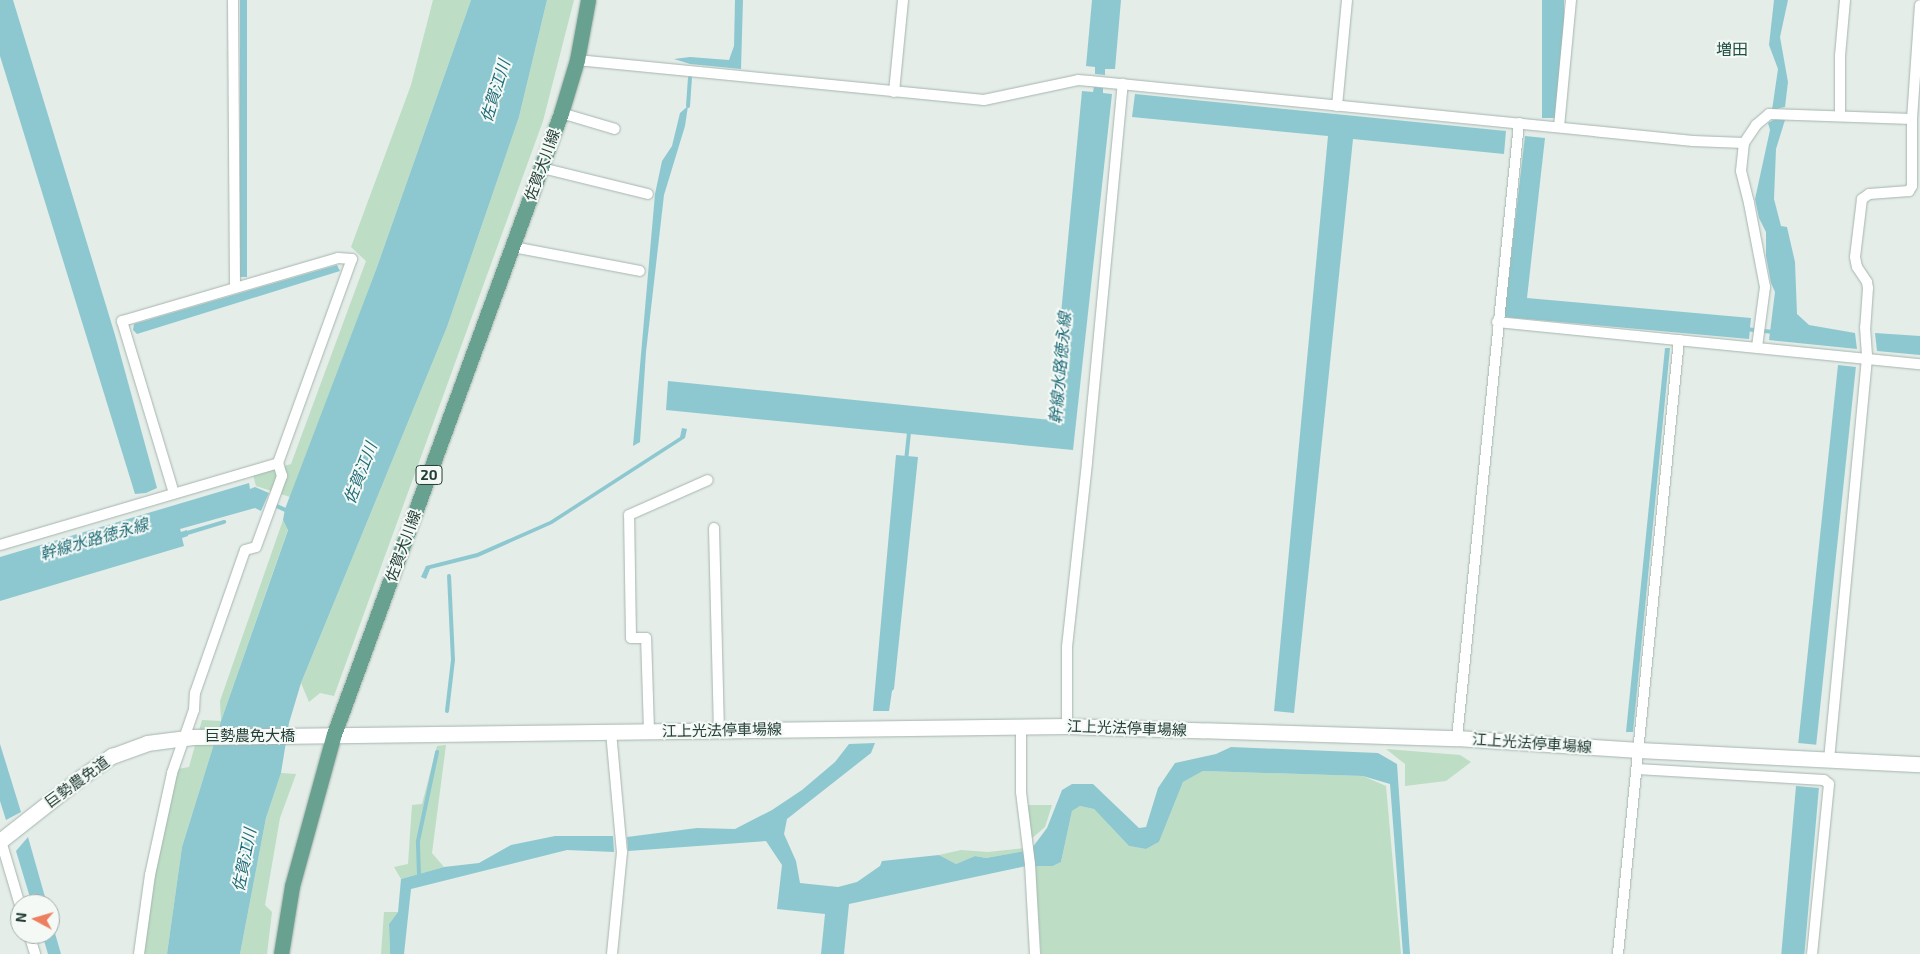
<!DOCTYPE html>
<meta charset="utf-8">
<style>
body{margin:0}
#map{position:relative;width:1920px;height:954px;overflow:hidden;background:#e4ede8;font-family:"Exo 2","Noto Sans JP",sans-serif}
div>[style]{position:absolute}
.green>*{inset:0;background:#bdddc5}
.water>*{inset:0;background:#8dc8d0;transform-origin:0 0}
.stream>*{height:4px;margin:-2px;padding:0 2px;transform-origin:2px;border-radius:2px;background:#8dc8d0}
.roads{filter:drop-shadow(0 0 1px #a6b5af) drop-shadow(0 0 1px #a6b5af)}
.street>*{height:10px;margin:-5px;padding:0 5px;transform-origin:5px;border-radius:5px;background:#fff}
.secondary>*{height:15px;margin:-7.5px;padding:0 7.5px;transform-origin:7.5px;border-radius:7.5px;background:#fff}
.primary>*{height:15px;margin:-7.5px;padding:0 7.5px;transform-origin:7.5px;border-radius:7.5px;background:#69a191}
span{translate:-50% -50%;white-space:nowrap;text-align:center;line-height:1.15;-webkit-text-stroke:4px #f4f9f6;paint-order:stroke}
.shield-label span{padding:1px 4px;background:#f4f9f6;border:1px solid;border-radius:4px;-webkit-text-stroke-width:0}
.shield-label{font-size:14px;color:#233e36;font-weight:700}
.street-label{font-size:15px;color:#233e36}
.neighbourhood-label{font-size:16px;color:#205042}
.water-label{font-size:16px;color:#1f6c78;font-style:italic}
.north{position:absolute;left:10px;top:894px;width:50px;height:50px;box-sizing:border-box;background:#f4f9f6;border:1px solid #a0aea9;border-radius:50%;rotate:276deg;font-size:14px;font-weight:700;line-height:20px;text-align:center;color:#233e36}
.north::after{content:'';display:block;margin:auto;width:18px;height:22px;background:#ee7e60;clip-path:polygon(50% 0,100% 100%,50% 72%,0 100%)}
</style>
<div id="map">
<div class="green">
<i style="clip-path:polygon(433px 0,471px 0,377px 267px,290px 497px,256px 486px,253px 475px,291px 464px,366px 261px,351px 247px,411px 85px)"></i>
<i style="clip-path:polygon(547px 0,574px 0,543px 121px,334px 696px,320px 693px,309px 702px,301px 683px,447px 327px,519px 117px)"></i>
<i style="clip-path:polygon(283px 520px,288px 529px,221px 721px,182px 847px,167px 954px,143px 954px,152px 878px,178px 769px,189px 767px,202px 720px,221px 721px,220px 701px)"></i>
<i style="clip-path:polygon(446px 745px,432px 853px,444px 867px,401px 879px,394px 867px,408px 864px,412px 805px,422px 804px,437px 746px)"></i>
<i style="clip-path:polygon(1386px 749px,1460px 755px,1471px 762px,1446px 781px,1405px 786px,1405px 764px)"></i>
<i style="clip-path:polygon(1203px 771px,1363px 776px,1386px 786px,1401px 954px,1041px 954px,1035px 866px,1053px 866px,1061px 862px,1072px 811px,1080px 806px,1094px 809px,1129px 846px,1146px 849px,1159px 842px,1183px 782px)"></i>
<i style="clip-path:polygon(281px 773px,296px 774px,280px 818px,265px 905px,272px 912px,267px 954px,240px 954px,266px 818px)"></i>
<i style="clip-path:polygon(1027px 805px,1052px 805px,1045px 827px,1030px 840px)"></i>
<i style="clip-path:polygon(1024px 848px,1025px 851px,986px 858px,975px 856px,956px 864px,939px 855px,961px 850px,988px 852px)"></i>
<i style="clip-path:polygon(384px 912px,398px 912px,389px 924px,390px 954px,381px 954px)"></i>
</div>
<div class="water">
<i style="clip-path:polygon(0 0,13px 0,115px 335px,157px 488px,146px 493px,135px 494px,0 56px)"></i>
<i style="left:240px;top:0;width:7px;height:277px"></i>
<i style="clip-path:polygon(471px 0,547px 0,519px 117px,447px 327px,301px 683px,289px 723px,281px 773px,266px 818px,240px 954px,167px 954px,182px 847px,221px 721px,288px 530px,283px 520px,285px 509px,377px 267px)"></i>
<i style="clip-path:polygon(735px 0,743px 0,741px 69px,690px 64px,674px 59px,690px 57px,729px 60px,734px 46px)"></i>
<i style="clip-path:polygon(1092px 0,1121px 0,1115px 69px,1105px 69px,1105px 75px,1095px 74px,1095px 67px,1086px 66px)"></i>
<i style="left:1542px;top:0;width:22px;height:118px"></i>
<i style="clip-path:polygon(1774px 0,1788px 0,1780px 37px,1788px 82px,1785px 107px,1772px 110px,1778px 69px,1769px 45px)"></i>
<i style="clip-path:polygon(1094px 87px,1103px 88px,1103px 93px,1112px 94px,1073px 450px,666px 410px,668px 381px,1051px 420px,1082px 91px,1093px 92px)"></i>
<i style="clip-path:polygon(1135px 94px,1506px 131px,1504px 154px,1353px 139px,1294px 713px,1274px 711px,1328px 136px,1132px 117px)"></i>
<i style="clip-path:polygon(688px 106px,685px 126px,664px 195px,646px 352px,640px 442px,633px 446px,655px 194px,662px 161px,672px 146px,680px 113px)"></i>
<i style="clip-path:polygon(1777px 118px,1785px 120px,1776px 149px,1774px 199px,1781px 226px,1787px 227px,1795px 262px,1797px 314px,1809px 325px,1855px 333px,1857px 349px,1769px 340px,1775px 292px,1771px 283px,1766px 256px,1766px 232px,1759px 218px,1755px 199px,1770px 130px,1768px 123px)"></i>
<i style="clip-path:polygon(1525px 136px,1545px 138px,1527px 298px,1751px 318px,1749px 339px,1504px 317px)"></i>
<i style="clip-path:polygon(337px 265px,340px 271px,137px 334px,133px 330px,134px 324px)"></i>
<i style="clip-path:polygon(1875px 333px,1920px 336px,1920px 355px,1877px 351px)"></i>
<i style="clip-path:polygon(1665px 348px,1670px 348px,1633px 732px,1626px 732px)"></i>
<i style="left:1838px;top:365px;width:18px;height:380px;rotate:6deg"></i>
<i style="clip-path:polygon(682px 428px,687px 429px,685px 438px,552px 524px,478px 557px,430px 569px,426px 579px,421px 577px,426px 566px,477px 553px,550px 521px,680px 437px)"></i>
<i style="clip-path:polygon(896px 455px,918px 457px,894px 689px,892px 691px,889px 711px,873px 711px)"></i>
<i style="clip-path:polygon(249px 483px,250px 489px,255px 487px,269px 493px,261px 511px,255px 508px,180px 529px,181px 532px,187px 530px,188px 536px,182px 538px,184px 546px,0 601px,0 557px)"></i>
<i style="clip-path:polygon(875px 743px,871px 753px,787px 819px,784px 834px,796px 861px,800px 883px,838px 887px,857px 882px,880px 866px,882px 861px,939px 855px,956px 864px,975px 856px,986px 858px,1025px 851px,1032px 848px,1047px 828px,1062px 790px,1072px 784px,1093px 784px,1139px 828px,1146px 827px,1158px 788px,1175px 763px,1216px 754px,1231px 747px,1378px 753px,1397px 764px,1410px 954px,1403px 954px,1390px 784px,1363px 776px,1203px 771px,1183px 782px,1159px 842px,1146px 849px,1129px 846px,1094px 809px,1080px 806px,1072px 811px,1061px 862px,1053px 866px,1035px 866px,1033px 861px,1026px 866px,849px 904px,844px 954px,821px 954px,825px 914px,777px 909px,782px 865px,766px 841px,628px 851px,627px 837px,697px 828px,735px 829px,772px 810px,802px 790px,835px 762px,849px 744px)"></i>
<i style="clip-path:polygon(0 744px,21px 812px,6px 820px,0 801px)"></i>
<i style="left:1796px;top:786px;width:23px;height:169px;rotate:5deg"></i>
<i style="clip-path:polygon(555px 836px,613px 836px,614px 852px,567px 850px,411px 889px,404px 954px,390px 954px,389px 924px,398px 912px,401px 879px,444px 867px,479px 863px,511px 845px)"></i>
<i style="clip-path:polygon(28px 837px,47px 904px,32px 904px,16px 851px)"></i>
<i style="clip-path:polygon(50px 916px,61px 954px,48px 954px,42px 934px,50px 934px)"></i>
</div>
<div class="stream">
<i style="left:688px;top:106px;width:28px;rotate:-86deg"></i>
<i style="left:1745px;top:329px;width:31px;rotate:6deg"></i>
<i style="left:906px;top:461px;width:31px;rotate:-84deg"></i>
<i style="left:272px;top:504px;width:17px;rotate:24deg"></i>
<i style="left:184px;top:534px;width:42px;rotate:-16.7deg"></i>
<i style="left:447px;top:711px;width:51px;rotate:-83.3deg"></i>
<i style="left:453px;top:660px;width:84px;rotate:-92.7deg"></i>
<i style="left:419px;top:874px;width:33px;rotate:-92deg"></i>
<i style="left:418px;top:841px;width:91px;rotate:-77.9deg"></i>
</div>
<div class="roads">
<div class="street">
<i style="left:233px;top:0;width:287px;rotate:89.6deg"></i>
<i style="left:577px;top:60px;width:409px;rotate:5.6deg"></i>
<i style="left:984px;top:100px;width:96px;rotate:-12deg"></i>
<i style="left:1078px;top:80px;width:12px;rotate:5deg"></i>
<i style="left:1090px;top:81px;width:606px;rotate:5.68deg"></i>
<i style="left:1693px;top:141px;width:51px;rotate:2.2deg"></i>
<i style="left:894px;top:92px;width:92px;rotate:-84.4deg"></i>
<i style="left:1337px;top:106px;width:106px;rotate:-84.6deg"></i>
<i style="left:561px;top:113px;width:56px;rotate:16.5deg"></i>
<i style="left:1840px;top:115px;width:59px;rotate:-90deg"></i>
<i style="left:1840px;top:56px;width:56px;rotate:-84.9deg"></i>
<i style="left:1912px;top:119px;width:114px;rotate:-86deg"></i>
<i style="left:1559px;top:127px;width:128px;rotate:-84.6deg"></i>
<i style="left:542px;top:168px;width:109px;rotate:13.8deg"></i>
<i style="left:513px;top:247px;width:129px;rotate:10.7deg"></i>
<i style="left:1497px;top:322px;width:425px;rotate:5.7deg"></i>
<i style="left:1757px;top:347px;width:61px;rotate:-82.4deg"></i>
<i style="left:1765px;top:287px;width:86px;rotate:-100.8deg"></i>
<i style="left:1749px;top:203px;width:33px;rotate:-104deg"></i>
<i style="left:1741px;top:171px;width:28px;rotate:-84deg"></i>
<i style="left:1744px;top:143px;width:22px;rotate:-56deg"></i>
<i style="left:1756px;top:125px;width:17px;rotate:-40deg"></i>
<i style="left:1769px;top:114px;width:143px;rotate:2deg"></i>
<i style="left:1912px;top:119px;width:67px;rotate:90deg"></i>
<i style="left:1912px;top:186px;width:6px;rotate:121deg"></i>
<i style="left:1909px;top:191px;width:40px;rotate:175.7deg"></i>
<i style="left:1869px;top:194px;width:9px;rotate:144deg"></i>
<i style="left:1862px;top:199px;width:58px;rotate:96.9deg"></i>
<i style="left:1855px;top:257px;width:10px;rotate:79deg"></i>
<i style="left:1857px;top:267px;width:18px;rotate:56deg"></i>
<i style="left:1867px;top:282px;width:6px;rotate:81deg"></i>
<i style="left:1868px;top:288px;width:39px;rotate:94deg"></i>
<i style="left:1865px;top:327px;width:31px;rotate:86deg"></i>
<i style="left:1867px;top:358px;width:404px;rotate:95.4deg"></i>
<i style="left:714px;top:528px;width:203px;rotate:88.6deg"></i>
<i style="left:0;top:545px;width:290px;rotate:-16.4deg"></i>
<i style="left:1021px;top:726px;width:66px;rotate:90deg"></i>
<i style="left:1021px;top:792px;width:73px;rotate:82.9deg"></i>
<i style="left:1030px;top:864px;width:90px;rotate:86.8deg"></i>
<i style="left:1067px;top:726px;width:79px;rotate:-90deg"></i>
<i style="left:1067px;top:647px;width:186px;rotate:-83.8deg"></i>
<i style="left:1087px;top:462px;width:380px;rotate:-84.6deg"></i>
<i style="left:649px;top:731px;width:93px;rotate:-91.8deg"></i>
<i style="left:646px;top:638px;width:15px;rotate:180deg"></i>
<i style="left:631px;top:638px;width:123px;rotate:-90.9deg"></i>
<i style="left:629px;top:515px;width:86px;rotate:-23.9deg"></i>
<i style="left:611px;top:732px;width:121px;rotate:84.8deg"></i>
<i style="left:622px;top:852px;width:102px;rotate:95.6deg"></i>
<i style="left:1457px;top:738px;width:618px;rotate:-84.24deg"></i>
<i style="left:1637px;top:769px;width:187px;rotate:3.4deg"></i>
<i style="left:1824px;top:780px;width:6px;rotate:39deg"></i>
<i style="left:1829px;top:784px;width:171px;rotate:95.7deg"></i>
<i style="left:1px;top:841px;width:67px;rotate:73.5deg"></i>
<i style="left:29px;top:934px;width:21px;rotate:73deg"></i>
<i style="left:139px;top:954px;width:80px;rotate:-82.1deg"></i>
<i style="left:150px;top:875px;width:104px;rotate:-77.8deg"></i>
<i style="left:172px;top:773px;width:67px;rotate:-70.8deg"></i>
<i style="left:194px;top:710px;width:17px;rotate:-87deg"></i>
<i style="left:195px;top:693px;width:151px;rotate:-70.7deg"></i>
<i style="left:245px;top:550px;width:11px;rotate:-15deg"></i>
<i style="left:256px;top:547px;width:76px;rotate:-69.9deg"></i>
<i style="left:282px;top:476px;width:14px;rotate:-107deg"></i>
<i style="left:278px;top:463px;width:217px;rotate:-70.1deg"></i>
<i style="left:352px;top:259px;width:14px;rotate:-176deg"></i>
<i style="left:338px;top:258px;width:225px;rotate:163.7deg"></i>
<i style="left:122px;top:321px;width:180px;rotate:73.2deg"></i>
<i style="left:1618px;top:954px;width:617px;rotate:-84.33deg"></i>
</div>
<div class="secondary">
<i style="left:0;top:841px;width:102px;rotate:-38.2deg"></i>
<i style="left:80px;top:778px;width:39px;rotate:-35deg"></i>
<i style="left:112px;top:756px;width:37px;rotate:-20deg"></i>
<i style="left:147px;top:743px;width:46px;rotate:-7.4deg"></i>
<i style="left:193px;top:737px;width:874px;rotate:-0.72deg"></i>
<i style="left:1067px;top:726px;width:390px;rotate:1.8deg"></i>
<i style="left:1457px;top:738px;width:182px;rotate:3.8deg"></i>
<i style="left:1639px;top:750px;width:281px;rotate:2.9deg"></i>
</div>
<div class="primary">
<i style="left:281px;top:954px;width:69px;rotate:-80.8deg"></i>
<i style="left:292px;top:886px;width:158px;rotate:-74.6deg"></i>
<i style="left:334px;top:734px;width:661px;rotate:-69.92deg"></i>
<i style="left:561px;top:113px;width:55px;rotate:-73.2deg"></i>
<i style="left:577px;top:60px;width:61px;rotate:-79.6deg"></i>
</div>
</div>
<div class="shield-label">
<span style="left:429px;top:475px">20</span>
</div>
<div class="street-label">
<span style="left:542px;top:165px;rotate:-70deg">佐賀大川線</span>
<span style="left:403px;top:546px;rotate:-70deg">佐賀大川線</span>
<span style="left:1127px;top:728px;rotate:2deg">江上光法停車場線</span>
<span style="left:722px;top:730px;rotate:-1deg">江上光法停車場線</span>
<span style="left:250px;top:736px">巨勢農免大橋</span>
<span style="left:1532px;top:743px;rotate:4deg">江上光法停車場線</span>
<span style="left:77px;top:782px;rotate:-36deg">巨勢農免道</span>
</div>
<div class="neighbourhood-label">
<span style="left:1732px;top:49px">増田</span>
</div>
<div class="water-label">
<span style="left:495px;top:91px;rotate:-73deg">佐賀江川</span>
<span style="left:1060px;top:368px;rotate:-85deg">幹線水路徳永線</span>
<span style="left:360px;top:473px;rotate:-69deg">佐賀江川</span>
<span style="left:94px;top:539px;rotate:-16deg">幹線水路徳永線</span>
<span style="left:244px;top:860px;rotate:-79deg">佐賀江川</span>
</div>
<div class="north">N</div>
</div>
